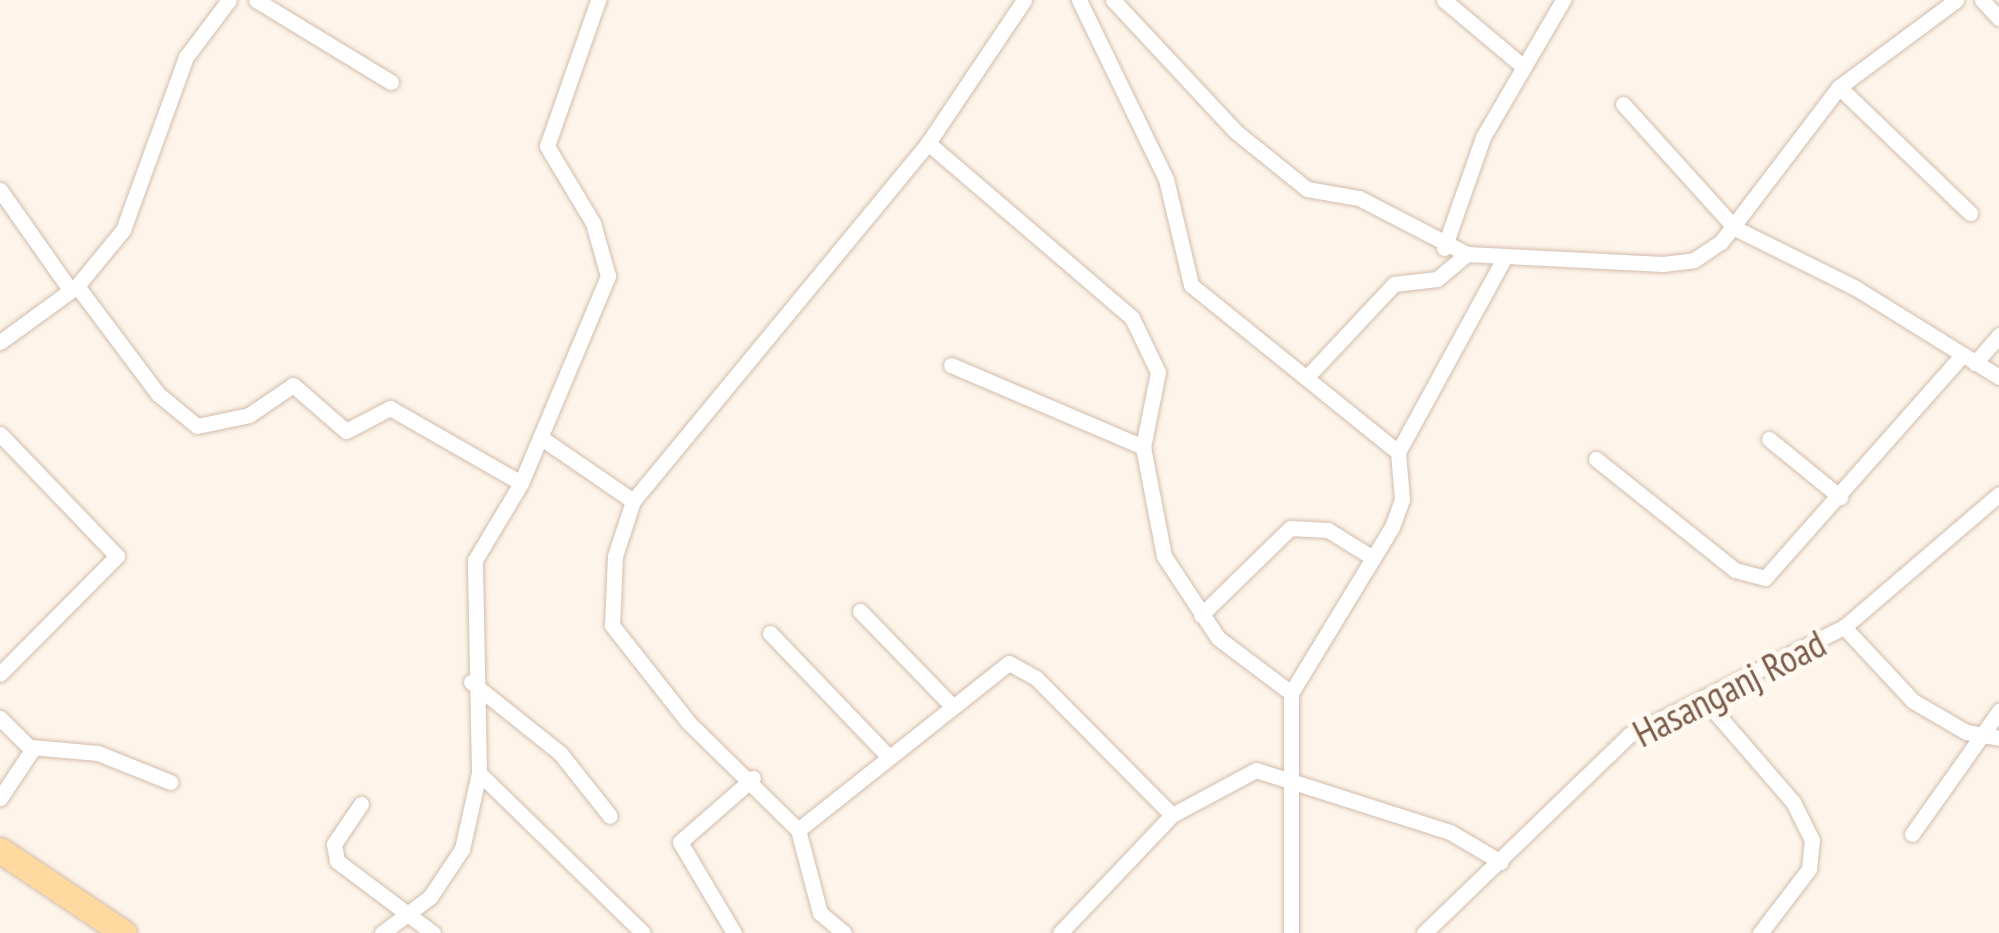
<!DOCTYPE html>
<style>
body{margin:0}
#map{position:relative;width:1999px;height:933px;overflow:hidden;background:#fef5ea;font-family:"PT Sans Narrow",sans-serif}
div>[style]{position:absolute}
.roads{filter:drop-shadow(0 0 2px #d2bdad) drop-shadow(0 0 2px #d2bdad)}
.minor>*{height:15px;margin:-7.5px;padding:0 7.5px;transform-origin:7.5px;border-radius:7.5px;background:#fff}
.primary>*{height:25px;margin:-12.5px;padding:0 12.5px;transform-origin:12.5px;border-radius:12.5px;background:#ffd99f}
span{translate:-50% -50%;white-space:nowrap;text-align:center;line-height:1.15;-webkit-text-stroke:10px #fff9f1;paint-order:stroke}
.street-label{font-size:38px;color:#7b5b4a}
</style>
<div id="map">
<div class="roads">
<div class="minor">
<i style="left:256px;top:0;width:158px;rotate:31.3deg"></i>
<i style="left:1079px;top:0;width:199px;rotate:64.1deg"></i>
<i style="left:1166px;top:179px;width:109px;rotate:76.7deg"></i>
<i style="left:1191px;top:285px;width:266px;rotate:38.9deg"></i>
<i style="left:1113px;top:0;width:179px;rotate:47deg"></i>
<i style="left:1235px;top:131px;width:92px;rotate:38.9deg"></i>
<i style="left:1307px;top:189px;width:53px;rotate:9.8deg"></i>
<i style="left:1359px;top:198px;width:122px;rotate:27.4deg"></i>
<i style="left:1467px;top:254px;width:196px;rotate:2.9deg"></i>
<i style="left:1663px;top:264px;width:31px;rotate:-7deg"></i>
<i style="left:1694px;top:260px;width:32px;rotate:-34deg"></i>
<i style="left:1721px;top:242px;width:195px;rotate:-52.7deg"></i>
<i style="left:1839px;top:87px;width:146px;rotate:-36.6deg"></i>
<i style="left:1444px;top:0;width:99px;rotate:40.1deg"></i>
<i style="left:1982px;top:0;width:25px;rotate:47deg"></i>
<i style="left:1839px;top:87px;width:182px;rotate:43.9deg"></i>
<i style="left:1623px;top:104px;width:167px;rotate:47.9deg"></i>
<i style="left:1735px;top:228px;width:133px;rotate:26.4deg"></i>
<i style="left:1854px;top:287px;width:171px;rotate:31.8deg"></i>
<i style="left:928px;top:143px;width:269px;rotate:40.6deg"></i>
<i style="left:1132px;top:318px;width:60px;rotate:64.3deg"></i>
<i style="left:1158px;top:372px;width:76px;rotate:101.3deg"></i>
<i style="left:1143px;top:447px;width:111px;rotate:79.1deg"></i>
<i style="left:1164px;top:556px;width:98px;rotate:56.6deg"></i>
<i style="left:1218px;top:638px;width:91px;rotate:37deg"></i>
<i style="left:0;top:190px;width:123px;rotate:54.9deg"></i>
<i style="left:1444px;top:248px;width:118px;rotate:-70.6deg"></i>
<i style="left:1483px;top:137px;width:159px;rotate:-59.7deg"></i>
<i style="left:77px;top:286px;width:135px;rotate:53.1deg"></i>
<i style="left:158px;top:394px;width:50px;rotate:39.4deg"></i>
<i style="left:197px;top:426px;width:53px;rotate:-11.9deg"></i>
<i style="left:249px;top:415px;width:53px;rotate:-34.3deg"></i>
<i style="left:293px;top:385px;width:70px;rotate:41deg"></i>
<i style="left:346px;top:431px;width:50px;rotate:-27.6deg"></i>
<i style="left:390px;top:408px;width:151px;rotate:29.8deg"></i>
<i style="left:0;top:342px;width:95px;rotate:-36deg"></i>
<i style="left:77px;top:286px;width:72px;rotate:-50.6deg"></i>
<i style="left:123px;top:230px;width:184px;rotate:-70deg"></i>
<i style="left:186px;top:57px;width:71px;rotate:-53deg"></i>
<i style="left:1975px;top:363px;width:37px;rotate:-49deg"></i>
<i style="left:951px;top:365px;width:209px;rotate:23.1deg"></i>
<i style="left:1306px;top:378px;width:129px;rotate:-46.9deg"></i>
<i style="left:1394px;top:284px;width:43px;rotate:-6.6deg"></i>
<i style="left:1437px;top:279px;width:39px;rotate:-40deg"></i>
<i style="left:0;top:434px;width:169px;rotate:46.2deg"></i>
<i style="left:117px;top:556px;width:166px;rotate:134.8deg"></i>
<i style="left:540px;top:437px;width:113px;rotate:34.5deg"></i>
<i style="left:1769px;top:439px;width:92px;rotate:39.2deg"></i>
<i style="left:1596px;top:459px;width:178px;rotate:38.6deg"></i>
<i style="left:1735px;top:570px;width:31px;rotate:15deg"></i>
<i style="left:1765px;top:578px;width:298px;rotate:-48.5deg"></i>
<i style="left:860px;top:611px;width:131px;rotate:45.9deg"></i>
<i style="left:1201px;top:615px;width:124px;rotate:-44.3deg"></i>
<i style="left:1290px;top:528px;width:38px;rotate:3deg"></i>
<i style="left:1328px;top:530px;width:53px;rotate:31.9deg"></i>
<i style="left:1844px;top:627px;width:101px;rotate:47deg"></i>
<i style="left:1913px;top:701px;width:61px;rotate:30.3deg"></i>
<i style="left:1966px;top:732px;width:34px;rotate:10deg"></i>
<i style="left:770px;top:633px;width:172px;rotate:46.2deg"></i>
<i style="left:471px;top:682px;width:114px;rotate:38.6deg"></i>
<i style="left:560px;top:753px;width:80px;rotate:51.6deg"></i>
<i style="left:1703px;top:698px;width:138px;rotate:49.1deg"></i>
<i style="left:1793px;top:802px;width:42px;rotate:63.4deg"></i>
<i style="left:1812px;top:840px;width:29px;rotate:96deg"></i>
<i style="left:1809px;top:869px;width:81px;rotate:127.4deg"></i>
<i style="left:0;top:718px;width:45px;rotate:45deg"></i>
<i style="left:32px;top:750px;width:58px;rotate:123.7deg"></i>
<i style="left:31px;top:747px;width:67px;rotate:5.1deg"></i>
<i style="left:98px;top:753px;width:78px;rotate:21.9deg"></i>
<i style="left:479px;top:773px;width:229px;rotate:44.3deg"></i>
<i style="left:361px;top:804px;width:48px;rotate:124deg"></i>
<i style="left:334px;top:844px;width:17px;rotate:80deg"></i>
<i style="left:337px;top:861px;width:120px;rotate:36.9deg"></i>
<i style="left:798px;top:830px;width:269px;rotate:-38.4deg"></i>
<i style="left:1009px;top:663px;width:31px;rotate:29deg"></i>
<i style="left:1036px;top:678px;width:193px;rotate:45.2deg"></i>
<i style="left:1912px;top:834px;width:151px;rotate:-54.7deg"></i>
<i style="left:382px;top:933px;width:60px;rotate:-36.9deg"></i>
<i style="left:430px;top:897px;width:58px;rotate:-56.3deg"></i>
<i style="left:462px;top:849px;width:78px;rotate:-77.4deg"></i>
<i style="left:479px;top:773px;width:213px;rotate:-91.1deg"></i>
<i style="left:475px;top:560px;width:90px;rotate:-59.1deg"></i>
<i style="left:521px;top:483px;width:225px;rotate:-67.2deg"></i>
<i style="left:608px;top:276px;width:55px;rotate:-105.8deg"></i>
<i style="left:593px;top:223px;width:90px;rotate:-120.9deg"></i>
<i style="left:547px;top:146px;width:155px;rotate:-70.7deg"></i>
<i style="left:734px;top:933px;width:106px;rotate:-120.7deg"></i>
<i style="left:680px;top:842px;width:97px;rotate:-41.2deg"></i>
<i style="left:844px;top:933px;width:31px;rotate:-140deg"></i>
<i style="left:820px;top:913px;width:86px;rotate:-104.8deg"></i>
<i style="left:798px;top:830px;width:153px;rotate:-135.5deg"></i>
<i style="left:689px;top:723px;width:125px;rotate:-128.2deg"></i>
<i style="left:612px;top:625px;width:69px;rotate:-87.5deg"></i>
<i style="left:615px;top:556px;width:58px;rotate:-71.9deg"></i>
<i style="left:633px;top:501px;width:464px;rotate:-50.5deg"></i>
<i style="left:928px;top:143px;width:172px;rotate:-56.1deg"></i>
<i style="left:1060px;top:933px;width:163px;rotate:-46.5deg"></i>
<i style="left:1172px;top:815px;width:95px;rotate:-28.2deg"></i>
<i style="left:1256px;top:770px;width:204px;rotate:17.7deg"></i>
<i style="left:1450px;top:832px;width:59px;rotate:30.5deg"></i>
<i style="left:1291px;top:933px;width:240px;rotate:-90deg"></i>
<i style="left:1291px;top:693px;width:194px;rotate:-58.7deg"></i>
<i style="left:1392px;top:527px;width:30px;rotate:-70deg"></i>
<i style="left:1402px;top:499px;width:47px;rotate:-94.9deg"></i>
<i style="left:1398px;top:452px;width:217px;rotate:-61.3deg"></i>
<i style="left:1424px;top:933px;width:285px;rotate:-44deg"></i>
<i style="left:1629px;top:735px;width:241px;rotate:-26.7deg"></i>
<i style="left:1844px;top:627px;width:204px;rotate:-40.6deg"></i>
</div>
<div class="primary">
<i style="left:0;top:850px;width:149px;rotate:33.8deg"></i>
</div>
</div>
<div class="street-label">
<span style="left:1729px;top:688px;rotate:-27deg">Hasanganj Road</span>
</div>
</div>
